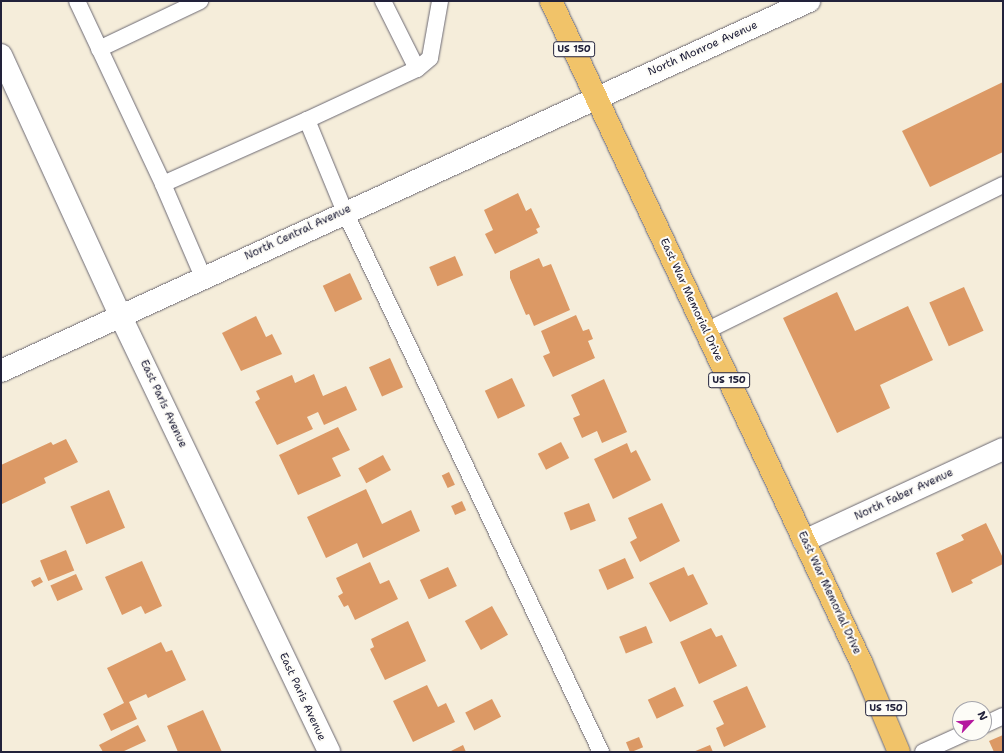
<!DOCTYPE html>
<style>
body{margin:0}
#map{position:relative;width:1004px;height:753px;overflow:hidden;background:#f5edda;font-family:"Shantell Sans",sans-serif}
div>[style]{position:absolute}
.building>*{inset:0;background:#dc9965;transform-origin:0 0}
.roads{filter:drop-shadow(0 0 1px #6c6973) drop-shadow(0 0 1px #6c6973)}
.lane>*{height:16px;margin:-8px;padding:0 8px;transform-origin:8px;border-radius:8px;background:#fff}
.street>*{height:22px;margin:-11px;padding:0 11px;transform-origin:11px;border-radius:11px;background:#fff}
.highway>*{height:22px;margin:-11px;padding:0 11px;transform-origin:11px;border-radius:11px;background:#f1c369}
span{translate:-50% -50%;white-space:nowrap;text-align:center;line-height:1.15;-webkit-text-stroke:4px #fdfcf7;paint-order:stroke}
.shield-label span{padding:1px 3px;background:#fdfcf7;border:1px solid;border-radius:3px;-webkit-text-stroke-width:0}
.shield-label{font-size:10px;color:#22223b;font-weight:700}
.street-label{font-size:11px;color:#22223b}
.frame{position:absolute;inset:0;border:2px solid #22223b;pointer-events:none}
.north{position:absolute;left:952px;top:701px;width:40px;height:40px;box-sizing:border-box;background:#fdfcf7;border:1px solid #a5a5ac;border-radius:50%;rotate:64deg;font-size:11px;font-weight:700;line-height:16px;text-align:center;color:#22223b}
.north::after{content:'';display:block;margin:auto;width:14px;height:18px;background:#b5179e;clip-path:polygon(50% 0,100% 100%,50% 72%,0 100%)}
</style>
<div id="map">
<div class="building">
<i style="clip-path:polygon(1003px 82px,1003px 152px,930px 187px,902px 131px)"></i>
<i style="clip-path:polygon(518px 193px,526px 211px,531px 208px,540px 227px,536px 229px,538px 233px,495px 254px,485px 234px,493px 230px,484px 210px)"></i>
<i style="left:455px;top:256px;width:21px;height:28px;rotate:67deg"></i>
<i style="clip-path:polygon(539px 258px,543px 267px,551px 264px,570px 310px,534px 326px,529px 314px,526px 315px,510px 278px,510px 271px)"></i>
<i style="left:350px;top:273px;width:29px;height:30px;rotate:65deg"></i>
<i style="left:964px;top:287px;width:48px;height:38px;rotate:66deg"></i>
<i style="clip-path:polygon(837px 292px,855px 331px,908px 306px,933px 360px,880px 385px,890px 408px,837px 433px,783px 318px)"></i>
<i style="clip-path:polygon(576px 315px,583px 331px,589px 329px,593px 339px,588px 341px,595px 358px,553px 377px,543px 356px,550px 353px,541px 331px)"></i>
<i style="clip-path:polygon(256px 316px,266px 337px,272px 334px,282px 354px,241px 371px,222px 333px)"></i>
<i style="left:390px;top:358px;width:32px;height:23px;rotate:66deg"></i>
<i style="clip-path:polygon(314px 374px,323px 396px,346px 386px,357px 410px,324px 425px,318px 412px,307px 417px,313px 429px,277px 445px,255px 402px,260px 399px,256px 391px,292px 375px,295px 383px)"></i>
<i style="left:512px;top:378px;width:31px;height:30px;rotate:65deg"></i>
<i style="clip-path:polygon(604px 379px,627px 432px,602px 443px,597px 431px,582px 438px,573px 418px,580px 415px,571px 395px)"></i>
<i style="clip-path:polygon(338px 427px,350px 450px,332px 458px,341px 476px,298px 495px,279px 455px)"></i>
<i style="clip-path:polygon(66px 439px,78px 462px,44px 478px,46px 483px,2px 504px,1px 465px,51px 442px,53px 445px)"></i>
<i style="left:561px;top:442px;width:18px;height:26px;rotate:63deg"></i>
<i style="clip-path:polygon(627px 443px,631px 453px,636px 450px,651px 480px,613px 499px,594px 459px)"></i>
<i style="left:383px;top:455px;width:17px;height:28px;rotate:62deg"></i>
<i style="left:449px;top:472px;width:14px;height:8px;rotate:65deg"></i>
<i style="clip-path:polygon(366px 489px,382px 524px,411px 510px,420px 531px,363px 558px,357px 543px,326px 558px,307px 517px)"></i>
<i style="left:109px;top:490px;width:41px;height:42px;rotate:67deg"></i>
<i style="left:462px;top:501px;width:10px;height:12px;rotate:66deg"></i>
<i style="left:589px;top:503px;width:19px;height:27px;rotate:69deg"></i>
<i style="clip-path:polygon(662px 503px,680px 541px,640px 562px,630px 542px,637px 538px,628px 518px)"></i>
<i style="clip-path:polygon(986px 523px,1003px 558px,1003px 564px,971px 580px,973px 583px,952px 593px,936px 553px,964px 540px,961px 535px)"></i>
<i style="left:66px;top:550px;width:22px;height:28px;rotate:68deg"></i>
<i style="left:625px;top:558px;width:22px;height:29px;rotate:66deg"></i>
<i style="clip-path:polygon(142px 561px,162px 606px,145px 614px,141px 606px,122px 615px,105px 577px)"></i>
<i style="clip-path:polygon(370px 562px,380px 584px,389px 580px,398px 599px,355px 620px,348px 605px,344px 607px,338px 596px,343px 593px,336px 578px)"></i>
<i style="left:448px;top:567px;width:21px;height:31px;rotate:65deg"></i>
<i style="clip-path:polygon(684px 567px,688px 576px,693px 574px,708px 604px,670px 622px,649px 583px)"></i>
<i style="left:76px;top:574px;width:17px;height:28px;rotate:66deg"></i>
<i style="clip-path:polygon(40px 577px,43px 582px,34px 587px,31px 581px)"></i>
<i style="left:492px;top:606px;width:33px;height:31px;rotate:61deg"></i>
<i style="clip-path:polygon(408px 621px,426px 661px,385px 680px,370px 649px,374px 647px,371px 639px)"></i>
<i style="left:646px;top:626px;width:18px;height:29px;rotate:68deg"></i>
<i style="clip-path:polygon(711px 628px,716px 637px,722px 635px,737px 666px,699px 684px,680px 642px)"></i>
<i style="clip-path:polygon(161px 642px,166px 652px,172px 650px,186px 680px,148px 698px,146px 694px,129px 702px,137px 719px,111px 731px,103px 714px,124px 703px,107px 668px)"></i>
<i style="clip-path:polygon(427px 685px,438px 707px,446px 703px,455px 722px,413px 742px,393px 701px)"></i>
<i style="clip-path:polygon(747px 686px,766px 727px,724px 747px,716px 728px,724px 724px,713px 701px)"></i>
<i style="left:675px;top:687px;width:21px;height:30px;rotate:65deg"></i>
<i style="left:492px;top:699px;width:20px;height:30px;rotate:63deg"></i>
<i style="clip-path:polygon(203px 710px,222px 752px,178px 752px,167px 726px)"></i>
<i style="clip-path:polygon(138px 725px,146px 741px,122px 752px,103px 752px,99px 745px)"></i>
<i style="clip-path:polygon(1003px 735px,1003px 752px,994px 752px,989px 741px)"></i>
<i style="left:639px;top:737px;width:11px;height:14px;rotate:68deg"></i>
<i style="clip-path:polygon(463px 745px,466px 752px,449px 752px)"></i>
<i style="clip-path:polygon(710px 745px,713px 752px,693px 752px)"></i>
</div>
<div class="roads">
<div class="lane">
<i style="left:77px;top:1px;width:202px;rotate:64.8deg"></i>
<i style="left:383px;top:1px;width:76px;rotate:63.4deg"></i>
<i style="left:99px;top:49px;width:112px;rotate:-25.4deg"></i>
<i style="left:307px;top:120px;width:121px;rotate:-24.9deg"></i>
<i style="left:417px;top:69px;width:17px;rotate:-40deg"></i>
<i style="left:430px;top:58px;width:58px;rotate:-80deg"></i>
<i style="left:203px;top:277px;width:101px;rotate:-113.3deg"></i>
<i style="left:163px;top:184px;width:158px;rotate:-24deg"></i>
<i style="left:307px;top:120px;width:100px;rotate:67.6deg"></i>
<i style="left:345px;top:212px;width:598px;rotate:64.64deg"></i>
<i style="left:706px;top:331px;width:331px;rotate:-26.2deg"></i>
<i style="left:984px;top:725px;width:21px;rotate:-25deg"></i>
<i style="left:923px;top:752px;width:46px;rotate:-24.3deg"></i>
</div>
<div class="street">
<i style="left:1px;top:55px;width:286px;rotate:65.4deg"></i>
<i style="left:120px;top:315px;width:484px;rotate:64.4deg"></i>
<i style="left:1px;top:371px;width:889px;rotate:-24.6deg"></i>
<i style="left:804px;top:541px;width:219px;rotate:-24.8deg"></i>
</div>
<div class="highway">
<i style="left:551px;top:1px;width:732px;rotate:64.87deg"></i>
<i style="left:862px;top:664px;width:95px;rotate:67.2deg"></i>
</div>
</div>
<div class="shield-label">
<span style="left:574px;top:49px">US 150</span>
<span style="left:729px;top:380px">US 150</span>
<span style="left:886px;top:708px">US 150</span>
</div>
<div class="street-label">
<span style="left:703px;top:49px;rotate:-24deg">North Monroe Avenue</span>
<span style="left:298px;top:233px;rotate:-25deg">North Central Avenue</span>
<span style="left:691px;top:300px;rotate:65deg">East War Memorial Drive</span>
<span style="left:163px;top:404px;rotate:65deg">East Paris Avenue</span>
<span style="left:904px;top:495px;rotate:-25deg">North Faber Avenue</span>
<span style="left:829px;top:593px;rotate:65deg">East War Memorial Drive</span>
<span style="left:302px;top:697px;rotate:65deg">East Paris Avenue</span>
</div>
<div class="frame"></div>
<div class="north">N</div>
</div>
